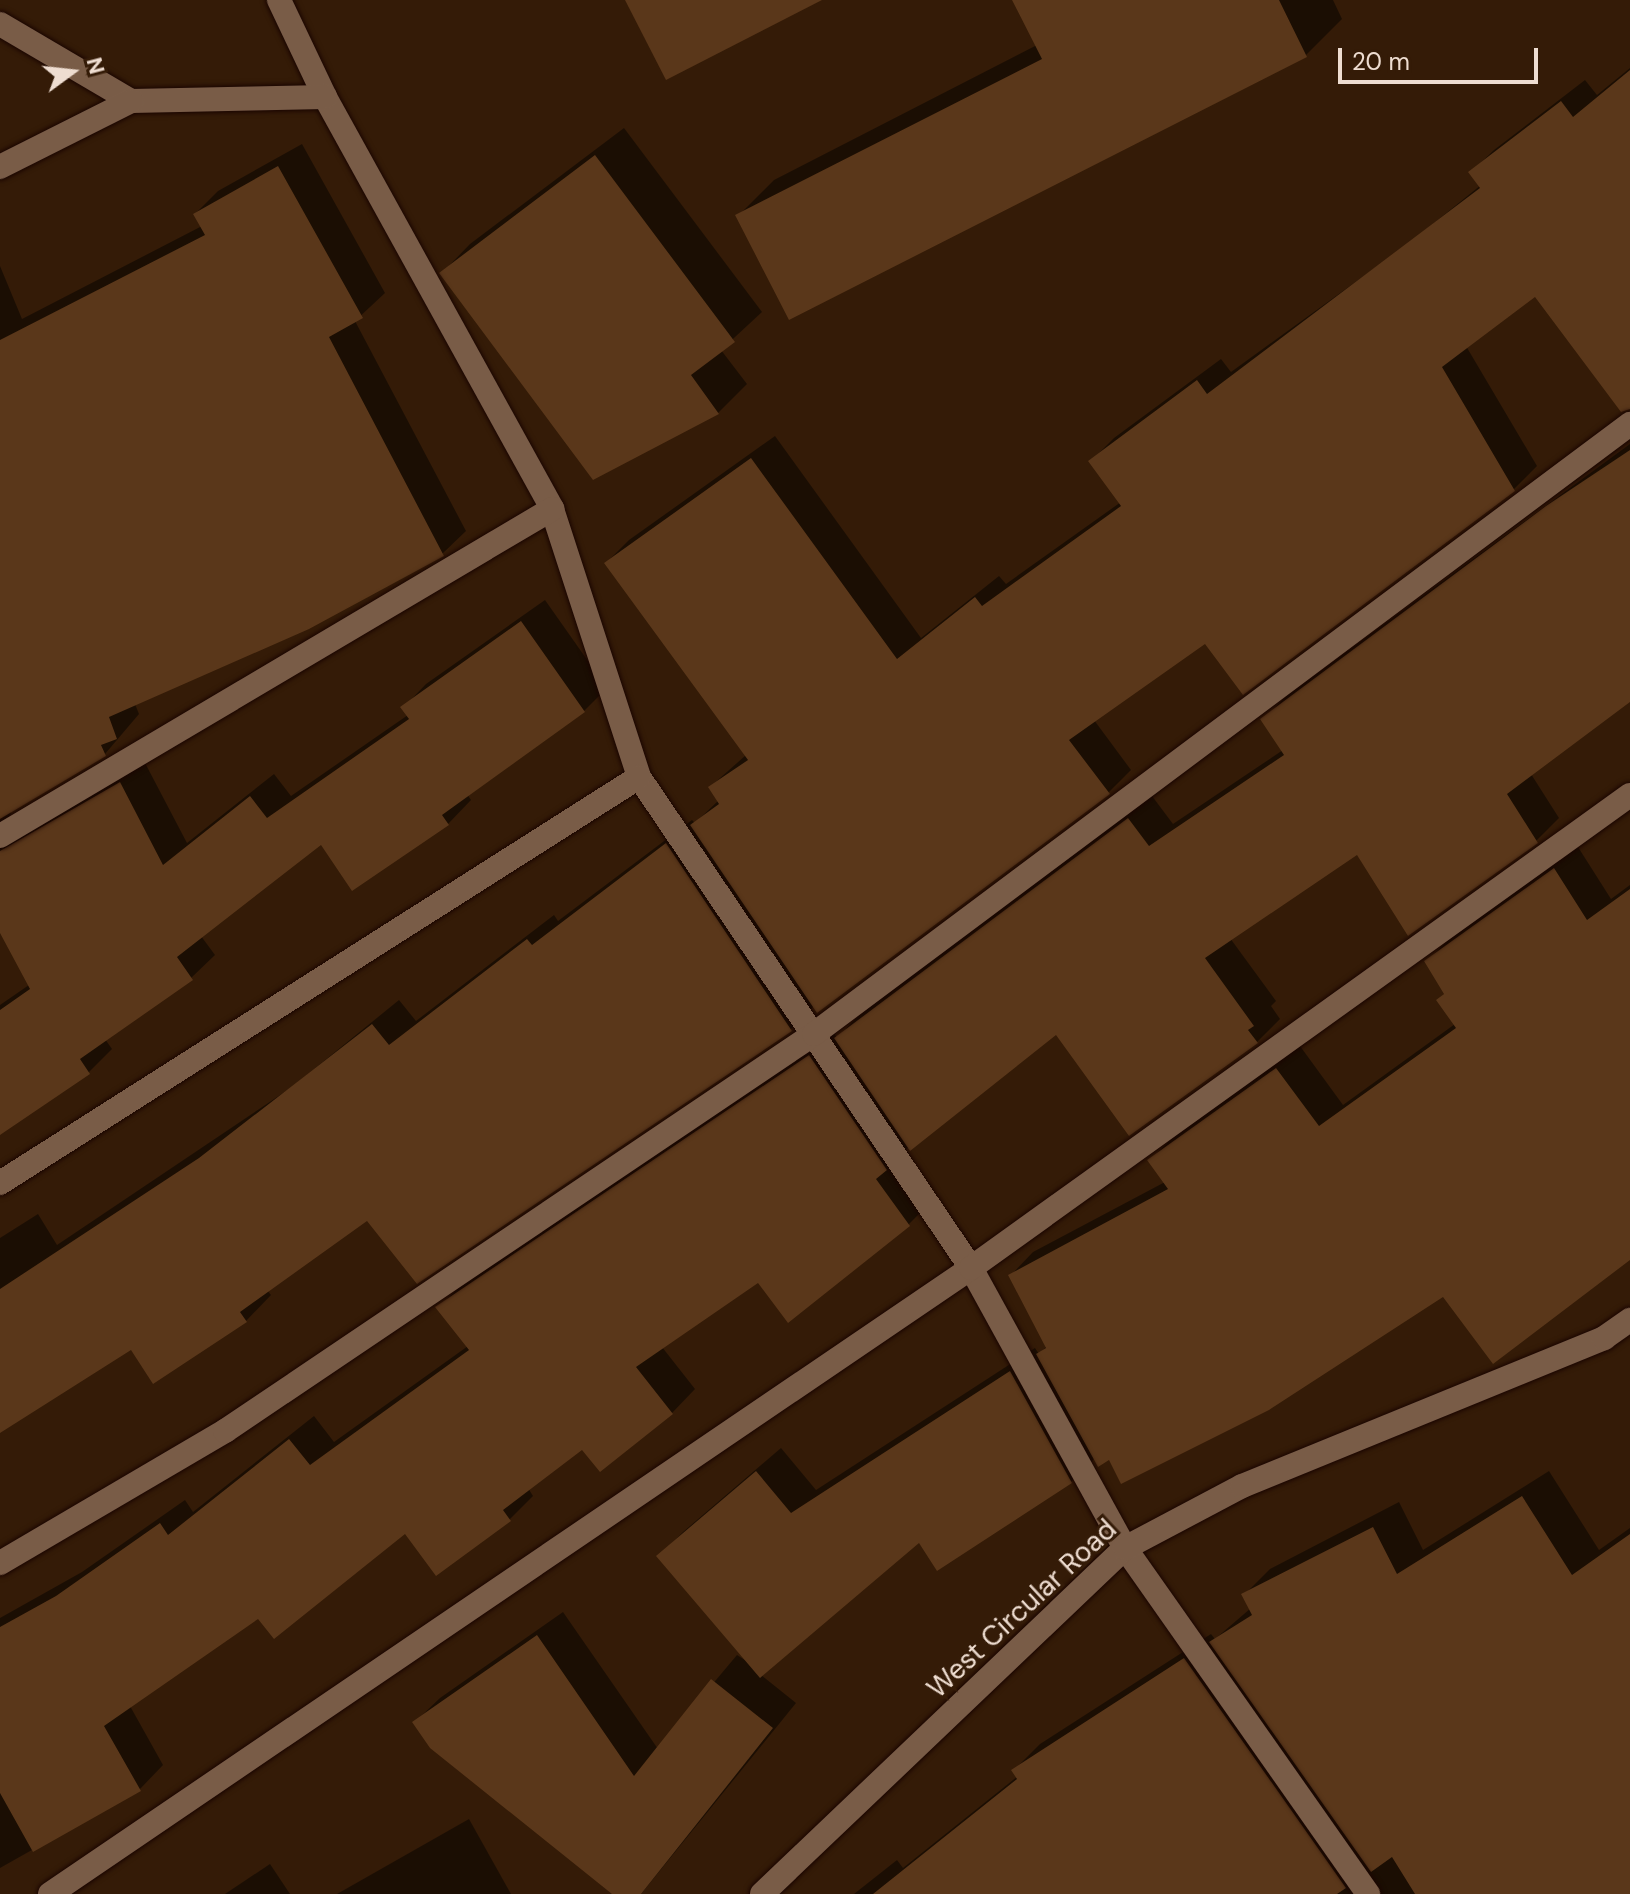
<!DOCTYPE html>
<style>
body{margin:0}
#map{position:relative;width:1630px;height:1894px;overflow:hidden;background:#341b07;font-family:"DM Sans",sans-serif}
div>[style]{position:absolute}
.shadow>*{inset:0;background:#0007}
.building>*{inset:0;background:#5a371a}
.roads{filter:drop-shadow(0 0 2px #1a0500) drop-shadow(0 0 2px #1a0500)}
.minor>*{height:24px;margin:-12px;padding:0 12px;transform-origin:12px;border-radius:12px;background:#795c47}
.tertiary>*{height:24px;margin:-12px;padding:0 12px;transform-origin:12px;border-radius:12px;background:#795c47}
span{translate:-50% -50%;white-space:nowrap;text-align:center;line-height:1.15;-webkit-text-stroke:6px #341b07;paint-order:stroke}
.street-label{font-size:28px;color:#eeddd1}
.north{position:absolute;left:32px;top:32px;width:80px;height:80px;-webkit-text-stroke:6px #341b07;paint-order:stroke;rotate:75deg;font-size:22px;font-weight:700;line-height:32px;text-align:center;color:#eeddd1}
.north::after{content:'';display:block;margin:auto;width:28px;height:36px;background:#eeddd1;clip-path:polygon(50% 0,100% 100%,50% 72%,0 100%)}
.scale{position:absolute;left:1338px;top:48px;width:200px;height:36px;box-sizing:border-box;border:4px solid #eeddd1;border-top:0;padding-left:10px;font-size:24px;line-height:28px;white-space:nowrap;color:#eeddd1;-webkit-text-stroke:6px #341b07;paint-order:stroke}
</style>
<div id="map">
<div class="shadow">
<i style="clip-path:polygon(1014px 0,1333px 0,1342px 19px,1306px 55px,790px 317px,738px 216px,774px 180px,1037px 45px)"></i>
<i style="clip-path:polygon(1630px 68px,1630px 409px,1535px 295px,1466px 346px,1537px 466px,1514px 489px,1243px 692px,1205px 641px,1094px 720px,1131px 770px,1108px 793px,814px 1006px,791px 1029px,417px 1281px,367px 1218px,267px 1290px,271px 1295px,246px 1321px,131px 1347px,0 1430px,0 1238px,38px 1214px,57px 1245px,292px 1087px,399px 1000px,416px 1021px,554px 915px,558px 921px,692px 820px,695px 823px,719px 800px,710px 787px,746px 755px,606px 563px,629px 540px,775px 436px,921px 638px,999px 576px,1006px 584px,1121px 502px,1091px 461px,1114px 438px,1221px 359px,1231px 372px,1408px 244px,1481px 185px,1471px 172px,1494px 150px,1585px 80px,1597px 95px)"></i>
<i style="clip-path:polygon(624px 128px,762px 312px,721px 350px,747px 384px,718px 413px,442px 273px,470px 244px)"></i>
<i style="clip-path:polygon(302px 144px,385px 293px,355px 321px,466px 531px,442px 554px,135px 704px,139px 714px,105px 754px,12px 809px,9px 819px,144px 761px,187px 843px,274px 774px,291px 796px,408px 715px,403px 708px,426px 684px,545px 600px,607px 688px,584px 711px,467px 794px,471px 800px,448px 824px,321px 842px,201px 936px,215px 955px,191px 978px,105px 1039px,112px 1049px,89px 1072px,11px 1126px,0 1110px,0 1005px,29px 985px,0 928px,0 266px,22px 319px,202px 226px,195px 214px,218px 191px)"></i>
<i style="clip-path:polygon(1630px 444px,1630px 699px,1531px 774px,1559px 818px,1536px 841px,1358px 853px,1230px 938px,1276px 1001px,1271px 1006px,1280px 1019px,1257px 1042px,1056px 1032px,899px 1155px,932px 1201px,908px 1225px,759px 1280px,662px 1347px,695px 1389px,672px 1413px,582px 1447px,528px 1488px,533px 1496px,510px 1519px,436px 1574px,405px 1531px,258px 1616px,130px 1706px,163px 1765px,140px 1789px,0 1868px,0 1618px,82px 1572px,185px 1500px,193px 1512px,314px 1416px,334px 1442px,468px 1346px,438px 1308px,462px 1284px,834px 1033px,837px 1038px,859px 1015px,1152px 796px,1173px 824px,1283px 750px,1263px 720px,1286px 696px)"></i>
<i style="clip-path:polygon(1578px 847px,1611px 899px,1630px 885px,1630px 1257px,1443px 1294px,1109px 1457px,1095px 1458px,1071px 1482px,920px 1540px,761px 1675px,796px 1703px,641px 1894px,615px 1894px,415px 1722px,440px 1698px,563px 1612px,658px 1749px,737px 1655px,748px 1662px,659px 1556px,683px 1532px,781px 1448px,816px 1490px,1035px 1348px,1039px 1354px,1047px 1346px,1010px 1276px,1033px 1252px,1165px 1182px,1150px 1160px,1173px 1137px,1300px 1046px,1343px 1105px,1455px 1024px,1438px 1000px,1446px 992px,1426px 962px,1449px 939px)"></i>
<i style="clip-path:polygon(1549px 1471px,1599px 1550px,1630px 1528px,1630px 1894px,854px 1894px,897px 1860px,903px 1868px,1018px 1776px,1014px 1770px,1040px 1744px,1211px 1634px,1215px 1639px,1251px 1608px,1244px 1595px,1270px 1569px,1399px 1502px,1423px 1550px)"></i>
<i style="clip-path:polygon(469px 1819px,511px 1894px,337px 1894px)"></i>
<i style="clip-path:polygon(270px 1864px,290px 1894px,225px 1894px)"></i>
</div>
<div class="building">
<i style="clip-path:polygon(625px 0,822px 0,666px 80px)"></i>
<i style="clip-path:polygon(1012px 0,1279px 0,1307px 57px,789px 320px,735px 215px,1042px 59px)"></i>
<i style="clip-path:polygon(1630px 70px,1630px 409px,1621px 412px,1535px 297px,1442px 367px,1515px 491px,1243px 695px,1205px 644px,1069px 740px,1110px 794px,817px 1013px,690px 825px,719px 804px,708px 787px,748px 760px,604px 563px,751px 458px,897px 659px,975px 597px,982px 606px,1121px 506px,1088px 461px,1197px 380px,1207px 394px,1480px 188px,1468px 172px,1561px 101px,1573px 117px)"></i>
<i style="clip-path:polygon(595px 155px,735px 342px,691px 375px,719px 414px,593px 480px,439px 273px)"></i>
<i style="clip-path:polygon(278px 166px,363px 318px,329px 337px,444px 556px,309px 629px,109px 717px,117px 739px,101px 745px,106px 756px,0 819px,0 340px,205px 235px,193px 214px)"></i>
<i style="clip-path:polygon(1630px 450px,1630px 702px,1507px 794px,1538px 843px,1408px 936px,1357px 855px,1205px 958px,1254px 1026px,1248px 1030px,1258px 1043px,1129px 1136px,1056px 1035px,910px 1151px,834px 1038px,1128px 818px,1149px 846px,1284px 755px,1260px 719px,1546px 506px)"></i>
<i style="clip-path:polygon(521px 621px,585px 712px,442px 815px,449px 825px,352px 891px,321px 845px,177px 957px,193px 980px,80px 1059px,90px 1074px,0 1135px,0 1010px,30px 989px,0 933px,0 851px,120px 782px,163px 865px,250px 796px,267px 818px,409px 719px,400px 707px)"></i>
<i style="clip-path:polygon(666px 843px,792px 1031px,417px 1284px,367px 1221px,240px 1312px,247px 1322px,153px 1384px,131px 1350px,0 1433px,0 1289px,199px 1158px,372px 1024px,389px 1045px,527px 939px,532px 945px)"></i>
<i style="clip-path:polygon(1554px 868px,1587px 920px,1630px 889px,1630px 1260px,1493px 1364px,1443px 1297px,1269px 1410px,1121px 1484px,1109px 1460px,1098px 1467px,1036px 1354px,1046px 1348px,1008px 1275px,1168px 1189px,1147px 1160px,1276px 1068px,1319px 1126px,1456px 1028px,1436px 1000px,1444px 994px,1424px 961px)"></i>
<i style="clip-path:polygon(809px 1055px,887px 1170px,876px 1179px,910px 1226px,788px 1323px,758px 1283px,636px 1367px,673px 1414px,600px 1472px,582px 1450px,503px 1510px,511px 1521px,436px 1576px,405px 1534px,274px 1639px,258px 1619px,104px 1726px,141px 1791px,33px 1852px,0 1793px,0 1627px,56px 1596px,160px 1523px,168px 1535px,289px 1439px,310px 1465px,469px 1350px,435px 1307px)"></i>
<i style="clip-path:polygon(1010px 1371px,1072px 1483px,937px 1571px,919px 1543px,760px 1678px,656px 1556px,756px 1471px,791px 1513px)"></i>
<i style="clip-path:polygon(1522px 1496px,1572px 1575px,1630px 1534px,1630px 1894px,1415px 1894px,1392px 1857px,1371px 1872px,1209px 1642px,1252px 1615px,1241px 1594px,1373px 1527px,1397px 1574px)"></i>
<i style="clip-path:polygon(537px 1635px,634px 1776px,711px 1679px,773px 1728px,641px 1894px,612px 1894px,430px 1748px,412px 1722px)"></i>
<i style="clip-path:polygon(1184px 1658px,1346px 1888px,1337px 1894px,873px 1894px,1017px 1779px,1011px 1770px)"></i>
</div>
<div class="roads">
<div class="minor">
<i style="left:279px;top:0;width:107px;rotate:64.6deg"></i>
<i style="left:325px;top:97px;width:470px;rotate:61.1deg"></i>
<i style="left:552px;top:509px;width:282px;rotate:72deg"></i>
<i style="left:639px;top:777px;width:593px;rotate:55.93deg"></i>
<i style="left:971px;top:1268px;width:320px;rotate:61.2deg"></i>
<i style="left:1125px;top:1548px;width:423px;rotate:54.9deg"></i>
<i style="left:0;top:24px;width:152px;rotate:30.4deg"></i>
<i style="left:131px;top:101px;width:194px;rotate:-1.2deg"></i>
<i style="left:0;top:167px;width:147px;rotate:-26.7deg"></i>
<i style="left:0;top:836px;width:642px;rotate:-30.64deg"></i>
<i style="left:0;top:1183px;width:757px;rotate:-32.43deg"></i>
<i style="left:0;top:1563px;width:261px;rotate:-30.4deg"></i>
<i style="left:225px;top:1431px;width:710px;rotate:-33.98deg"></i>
<i style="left:814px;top:1034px;width:1019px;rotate:-36.78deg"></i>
<i style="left:50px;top:1894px;width:1114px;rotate:-34.2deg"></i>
<i style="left:971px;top:1268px;width:811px;rotate:-35.67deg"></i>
</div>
<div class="tertiary">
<i style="left:762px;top:1894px;width:501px;rotate:-43.63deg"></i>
<i style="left:1125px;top:1548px;width:132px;rotate:-27.9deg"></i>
<i style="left:1242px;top:1486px;width:391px;rotate:-22.2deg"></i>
<i style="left:1604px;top:1338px;width:32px;rotate:-35deg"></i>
</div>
</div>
<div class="street-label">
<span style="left:1022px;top:1609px;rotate:-43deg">West Circular Road</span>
</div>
<div class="north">N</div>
<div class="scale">20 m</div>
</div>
